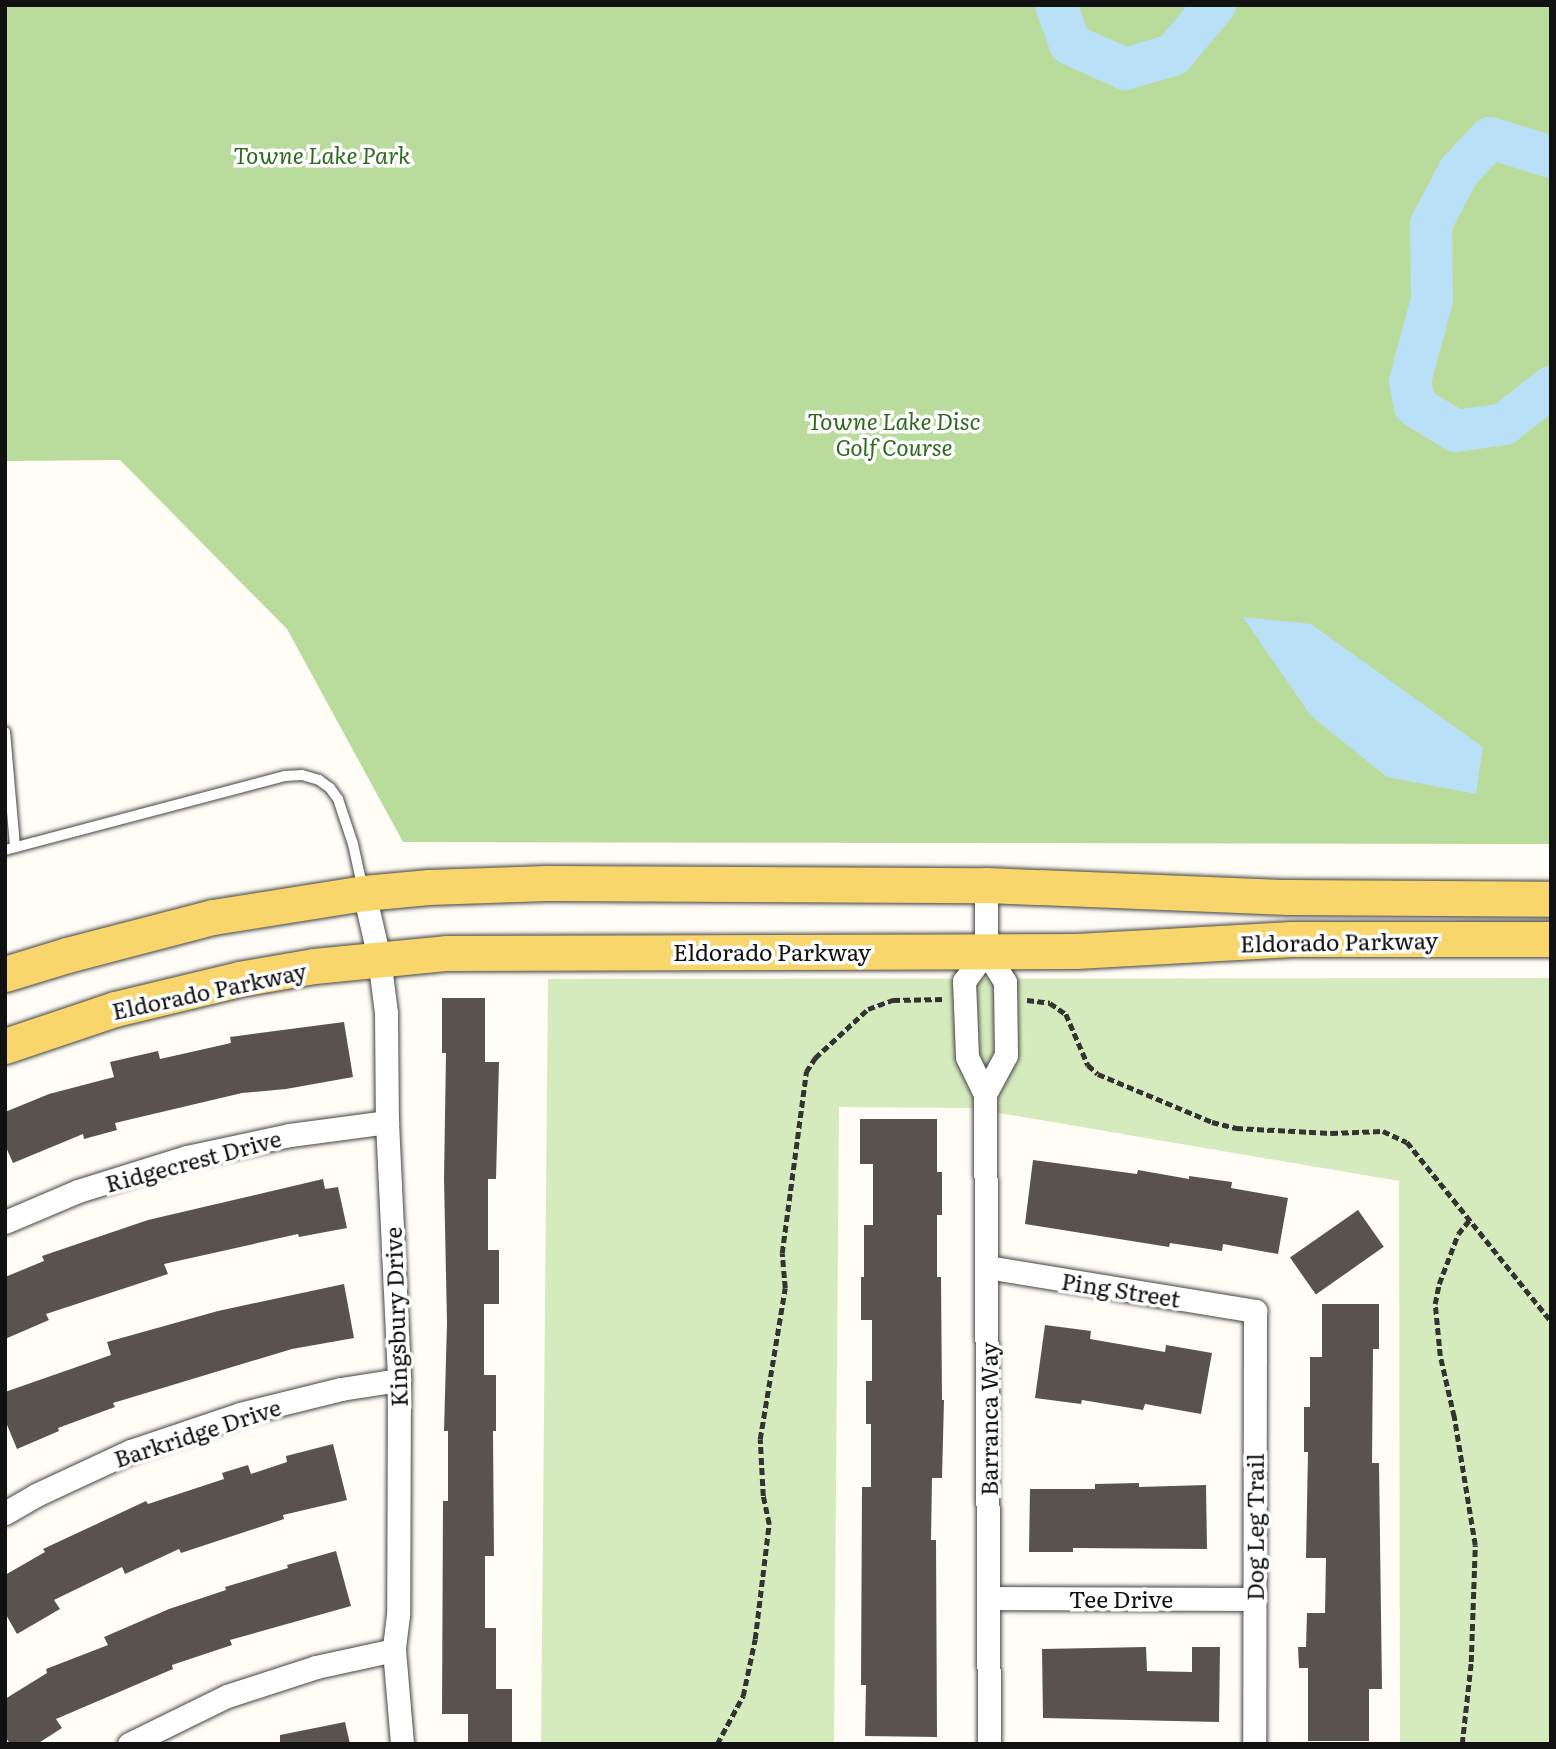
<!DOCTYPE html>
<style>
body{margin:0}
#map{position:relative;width:1556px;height:1749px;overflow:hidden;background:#fffdf5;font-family:Literata,serif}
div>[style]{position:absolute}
.green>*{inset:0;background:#d5ebbd}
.forest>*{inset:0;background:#b9dc9c}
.water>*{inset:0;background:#b9e0f7}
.river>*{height:42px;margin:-21px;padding:0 21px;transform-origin:21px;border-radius:21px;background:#b9e0f7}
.building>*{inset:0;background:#5a524d;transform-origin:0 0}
.path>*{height:4.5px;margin-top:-2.25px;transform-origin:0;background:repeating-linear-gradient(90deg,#333 0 7px,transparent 0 10.5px)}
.roads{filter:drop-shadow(0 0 2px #444) drop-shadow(0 0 2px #444)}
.service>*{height:10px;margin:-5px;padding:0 5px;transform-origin:5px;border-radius:5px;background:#fff}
.minor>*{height:23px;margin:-11.5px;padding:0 11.5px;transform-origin:11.5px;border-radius:11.5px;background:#fff}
.primary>*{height:35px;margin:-17.5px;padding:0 17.5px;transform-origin:17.5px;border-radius:17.5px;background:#f9d66b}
span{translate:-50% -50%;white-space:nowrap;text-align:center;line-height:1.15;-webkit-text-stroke:7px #fff;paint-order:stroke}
.park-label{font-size:23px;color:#2f6b1f;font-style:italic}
.street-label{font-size:23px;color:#111}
.frame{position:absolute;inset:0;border:7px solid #111;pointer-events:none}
</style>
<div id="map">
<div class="green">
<i style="clip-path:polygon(1551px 978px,1551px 1744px,1400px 1744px,1399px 1181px,970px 1108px,839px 1107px,834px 1744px,541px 1744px,548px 979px)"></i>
</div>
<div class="forest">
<i style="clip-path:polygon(5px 5px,1551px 5px,1551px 844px,403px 842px,287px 629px,120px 460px,5px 461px)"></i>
</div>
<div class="water">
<i style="clip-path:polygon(1243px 617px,1311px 624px,1483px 747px,1476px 794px,1387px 777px,1311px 716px)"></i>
</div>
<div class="river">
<i style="left:1056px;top:5px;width:41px;rotate:70.3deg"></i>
<i style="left:1070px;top:44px;width:60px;rotate:24.4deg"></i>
<i style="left:1125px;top:69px;width:50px;rotate:-16.3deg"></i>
<i style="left:1173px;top:55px;width:65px;rotate:-50deg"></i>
<i style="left:1551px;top:157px;width:64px;rotate:-162.7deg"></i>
<i style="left:1490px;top:138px;width:45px;rotate:133.2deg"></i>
<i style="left:1459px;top:171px;width:60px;rotate:117.8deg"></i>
<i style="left:1431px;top:224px;width:76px;rotate:89.2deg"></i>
<i style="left:1432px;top:300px;width:84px;rotate:105.2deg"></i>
<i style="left:1410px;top:381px;width:25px;rotate:79deg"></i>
<i style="left:1415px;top:406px;width:48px;rotate:31.4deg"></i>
<i style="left:1456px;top:431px;width:49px;rotate:-8.3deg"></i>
<i style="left:1504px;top:424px;width:60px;rotate:-38.2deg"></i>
</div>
<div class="building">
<i style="clip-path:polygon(442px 998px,485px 998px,485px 1062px,499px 1062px,496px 1179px,488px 1179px,488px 1250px,499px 1250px,499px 1304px,484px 1304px,484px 1375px,496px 1375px,496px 1431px,493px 1431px,494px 1556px,485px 1556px,485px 1628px,496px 1628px,496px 1689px,512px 1689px,512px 1744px,468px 1744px,468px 1714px,442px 1714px,443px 1501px,448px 1501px,448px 1431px,444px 1431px,447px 1323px,444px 1179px,446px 1053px,442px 1053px)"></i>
<i style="clip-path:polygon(344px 1022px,353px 1077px,286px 1089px,242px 1093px,115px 1123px,117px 1130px,84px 1139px,83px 1134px,13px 1163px,5px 1145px,5px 1112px,49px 1094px,114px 1077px,110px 1062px,158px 1051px,160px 1059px,231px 1043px,230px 1037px)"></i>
<i style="clip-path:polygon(860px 1119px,937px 1119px,937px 1172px,942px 1172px,942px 1215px,937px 1215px,937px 1277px,941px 1277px,942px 1400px,944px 1400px,942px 1478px,932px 1478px,931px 1540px,936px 1540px,937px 1737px,865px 1736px,866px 1685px,861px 1685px,862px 1487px,871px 1487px,871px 1424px,866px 1424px,866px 1381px,872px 1381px,872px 1320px,861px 1320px,861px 1277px,864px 1277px,864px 1225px,873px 1225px,873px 1164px,860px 1164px)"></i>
<i style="clip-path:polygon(1033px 1160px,1137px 1174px,1138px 1170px,1189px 1179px,1189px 1176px,1232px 1182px,1231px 1188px,1288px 1198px,1278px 1254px,1223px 1244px,1222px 1251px,1170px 1243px,1169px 1247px,1025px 1224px)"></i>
<i style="clip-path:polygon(323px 1179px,325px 1189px,338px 1187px,347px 1228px,299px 1237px,298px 1234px,164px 1264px,168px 1274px,46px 1314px,49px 1320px,5px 1339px,5px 1277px,44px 1261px,42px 1256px,148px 1220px)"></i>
<i style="left:1358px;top:1210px;width:45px;height:83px;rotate:55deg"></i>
<i style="clip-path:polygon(344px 1284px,354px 1338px,292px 1349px,113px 1403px,115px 1407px,58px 1428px,59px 1431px,17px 1449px,5px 1420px,5px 1392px,111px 1355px,107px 1342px,218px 1311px)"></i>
<i style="clip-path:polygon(1322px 1304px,1379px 1304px,1379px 1349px,1373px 1349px,1372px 1463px,1379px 1463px,1382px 1689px,1369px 1689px,1369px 1741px,1308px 1741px,1308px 1668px,1299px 1668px,1298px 1647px,1306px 1647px,1307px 1613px,1325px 1613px,1326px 1558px,1306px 1558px,1308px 1452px,1304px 1452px,1304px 1407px,1310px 1407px,1310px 1357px,1322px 1357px)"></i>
<i style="clip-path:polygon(1045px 1325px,1091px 1331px,1090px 1339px,1165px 1352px,1166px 1345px,1212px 1353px,1201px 1414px,1145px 1404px,1143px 1410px,1082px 1400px,1081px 1404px,1035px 1398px)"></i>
<i style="clip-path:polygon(333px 1444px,347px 1500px,283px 1515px,284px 1519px,181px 1553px,179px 1549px,125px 1574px,122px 1567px,54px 1600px,60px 1609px,17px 1634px,5px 1613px,5px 1575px,45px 1552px,43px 1549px,146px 1501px,148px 1504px,224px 1479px,222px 1473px,248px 1465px,251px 1474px,287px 1462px,286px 1456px)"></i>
<i style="clip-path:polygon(1139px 1483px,1139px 1487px,1206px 1485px,1207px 1549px,1073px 1548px,1073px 1552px,1029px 1552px,1030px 1489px,1095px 1489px,1095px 1484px)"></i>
<i style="clip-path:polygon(336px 1551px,351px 1606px,230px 1640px,232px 1645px,172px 1665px,173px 1669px,56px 1719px,62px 1728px,37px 1744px,10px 1744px,5px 1736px,5px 1699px,47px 1673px,46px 1669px,108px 1645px,104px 1637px,169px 1609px,226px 1590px,225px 1587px,288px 1568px,287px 1565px)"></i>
<i style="clip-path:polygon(1146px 1647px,1147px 1671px,1192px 1672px,1192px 1647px,1220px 1647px,1219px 1722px,1043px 1718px,1042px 1649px)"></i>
<i style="clip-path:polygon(345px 1722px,350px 1744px,280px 1744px,280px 1735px)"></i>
</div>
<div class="path">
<i style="left:1027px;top:1000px;width:23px;rotate:7deg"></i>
<i style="left:1050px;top:1003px;width:19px;rotate:35deg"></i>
<i style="left:1066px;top:1014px;width:56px;rotate:66.7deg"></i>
<i style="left:1088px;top:1065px;width:13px;rotate:42deg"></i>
<i style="left:1098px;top:1074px;width:124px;rotate:22.8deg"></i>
<i style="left:1212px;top:1122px;width:25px;rotate:14deg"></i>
<i style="left:1236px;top:1128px;width:95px;rotate:3deg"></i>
<i style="left:1331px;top:1133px;width:52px;rotate:-2.2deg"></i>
<i style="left:1383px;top:1131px;width:26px;rotate:25deg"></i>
<i style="left:1407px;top:1142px;width:230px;rotate:51.2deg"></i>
<i style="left:717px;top:1744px;width:55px;rotate:-61.6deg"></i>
<i style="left:743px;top:1696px;width:58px;rotate:-78.1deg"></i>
<i style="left:755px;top:1639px;width:116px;rotate:-83.1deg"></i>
<i style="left:769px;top:1524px;width:29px;rotate:-102deg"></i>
<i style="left:763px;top:1496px;width:57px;rotate:-93deg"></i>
<i style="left:760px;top:1439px;width:153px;rotate:-80.6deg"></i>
<i style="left:785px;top:1288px;width:35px;rotate:-95deg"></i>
<i style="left:782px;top:1253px;width:183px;rotate:-82.4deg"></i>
<i style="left:806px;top:1072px;width:17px;rotate:-57deg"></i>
<i style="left:815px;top:1058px;width:72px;rotate:-42.8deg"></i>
<i style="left:868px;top:1009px;width:27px;rotate:-20deg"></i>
<i style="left:893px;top:1000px;width:52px;rotate:-1.1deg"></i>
<i style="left:1462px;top:1744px;width:82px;rotate:-83.7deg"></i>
<i style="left:1471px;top:1662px;width:117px;rotate:-88deg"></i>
<i style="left:1475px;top:1545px;width:130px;rotate:-99.3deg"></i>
<i style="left:1454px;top:1417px;width:63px;rotate:-102.9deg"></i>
<i style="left:1440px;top:1356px;width:52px;rotate:-95.5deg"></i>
<i style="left:1435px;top:1304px;width:20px;rotate:-79deg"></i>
<i style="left:1439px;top:1284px;width:53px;rotate:-69.2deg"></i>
<i style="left:1458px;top:1234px;width:19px;rotate:-51deg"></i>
</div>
<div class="roads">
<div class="service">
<i style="left:5px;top:732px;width:115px;rotate:85deg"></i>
<i style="left:5px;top:850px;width:290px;rotate:-14.8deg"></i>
<i style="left:285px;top:776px;width:17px;rotate:-3deg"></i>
<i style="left:302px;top:775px;width:18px;rotate:16deg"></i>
<i style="left:319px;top:780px;width:14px;rotate:36deg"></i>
<i style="left:330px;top:788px;width:14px;rotate:54deg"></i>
<i style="left:338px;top:799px;width:47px;rotate:71.6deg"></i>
<i style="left:353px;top:844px;width:47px;rotate:77.7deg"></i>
</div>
<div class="minor">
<i style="left:364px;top:893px;width:67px;rotate:77deg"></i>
<i style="left:379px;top:958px;width:55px;rotate:82.7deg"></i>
<i style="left:386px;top:1013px;width:109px;rotate:89.5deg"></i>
<i style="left:387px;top:1122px;width:258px;rotate:87.3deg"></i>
<i style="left:399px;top:1380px;width:235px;rotate:90.2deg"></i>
<i style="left:398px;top:1615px;width:35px;rotate:97deg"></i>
<i style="left:394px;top:1650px;width:94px;rotate:85.1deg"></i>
<i style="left:986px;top:951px;width:37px;rotate:126deg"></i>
<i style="left:964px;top:981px;width:76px;rotate:87.7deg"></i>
<i style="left:967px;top:1057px;width:41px;rotate:64.1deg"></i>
<i style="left:985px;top:1094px;width:650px;rotate:89.65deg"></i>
<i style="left:985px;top:1094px;width:44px;rotate:-61.7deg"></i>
<i style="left:1006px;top:1055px;width:73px;rotate:-90.8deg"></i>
<i style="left:1005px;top:982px;width:36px;rotate:-122deg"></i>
<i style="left:986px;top:951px;width:66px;rotate:-90deg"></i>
<i style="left:5px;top:1222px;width:79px;rotate:-23deg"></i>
<i style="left:78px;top:1191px;width:114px;rotate:-17.3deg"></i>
<i style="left:187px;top:1157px;width:105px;rotate:-12.1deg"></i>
<i style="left:290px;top:1135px;width:98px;rotate:-7.6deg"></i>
<i style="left:987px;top:1267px;width:272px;rotate:9.3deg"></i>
<i style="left:1255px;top:1311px;width:433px;rotate:90.1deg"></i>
<i style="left:5px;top:1513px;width:36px;rotate:-30deg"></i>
<i style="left:36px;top:1495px;width:105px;rotate:-24.9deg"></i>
<i style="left:131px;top:1451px;width:115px;rotate:-18.7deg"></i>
<i style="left:240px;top:1414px;width:104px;rotate:-13.9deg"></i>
<i style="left:341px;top:1389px;width:59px;rotate:-8.8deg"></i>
<i style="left:988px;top:1598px;width:265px;rotate:0.2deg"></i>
<i style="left:129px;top:1744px;width:109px;rotate:-26.1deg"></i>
<i style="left:227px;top:1696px;width:94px;rotate:-18deg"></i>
<i style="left:316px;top:1667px;width:80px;rotate:-12.3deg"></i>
</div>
<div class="primary">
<i style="left:5px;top:974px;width:65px;rotate:-17deg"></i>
<i style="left:67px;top:955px;width:151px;rotate:-14.6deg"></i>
<i style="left:213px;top:917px;width:153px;rotate:-9deg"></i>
<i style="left:364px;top:893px;width:65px;rotate:-5.3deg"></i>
<i style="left:429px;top:887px;width:118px;rotate:-1.9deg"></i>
<i style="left:547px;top:883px;width:439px;rotate:0.3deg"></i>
<i style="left:986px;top:885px;width:302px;rotate:2.3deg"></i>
<i style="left:1288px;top:897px;width:263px;rotate:0.4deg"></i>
<i style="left:5px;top:1046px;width:116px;rotate:-18.6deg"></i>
<i style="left:115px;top:1009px;width:128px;rotate:-13.6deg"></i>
<i style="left:239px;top:979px;width:76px;rotate:-9.8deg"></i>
<i style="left:314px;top:966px;width:134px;rotate:-5.6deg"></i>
<i style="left:447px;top:953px;width:629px;rotate:-0.18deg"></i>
<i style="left:1076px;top:951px;width:216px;rotate:-3.2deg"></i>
<i style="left:1292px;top:939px;width:259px"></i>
</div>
</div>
<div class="park-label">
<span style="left:322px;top:154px">Towne Lake Park</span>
<span style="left:894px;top:433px">Towne Lake Disc<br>Golf Course</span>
</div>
<div class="street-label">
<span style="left:1339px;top:941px;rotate:-1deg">Eldorado Parkway</span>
<span style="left:772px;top:951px">Eldorado Parkway</span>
<span style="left:209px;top:990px;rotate:-12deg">Eldorado Parkway</span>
<span style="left:193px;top:1160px;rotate:-15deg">Ridgecrest Drive</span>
<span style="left:1121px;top:1289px;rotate:9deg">Ping Street</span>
<span style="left:395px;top:1317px;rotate:-92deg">Kingsbury Drive</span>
<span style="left:988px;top:1419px;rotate:-90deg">Barranca Way</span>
<span style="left:197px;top:1432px;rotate:-18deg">Barkridge Drive</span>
<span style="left:1254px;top:1527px;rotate:-90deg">Dog Leg Trail</span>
<span style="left:1121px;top:1598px">Tee Drive</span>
</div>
<div class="frame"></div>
</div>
